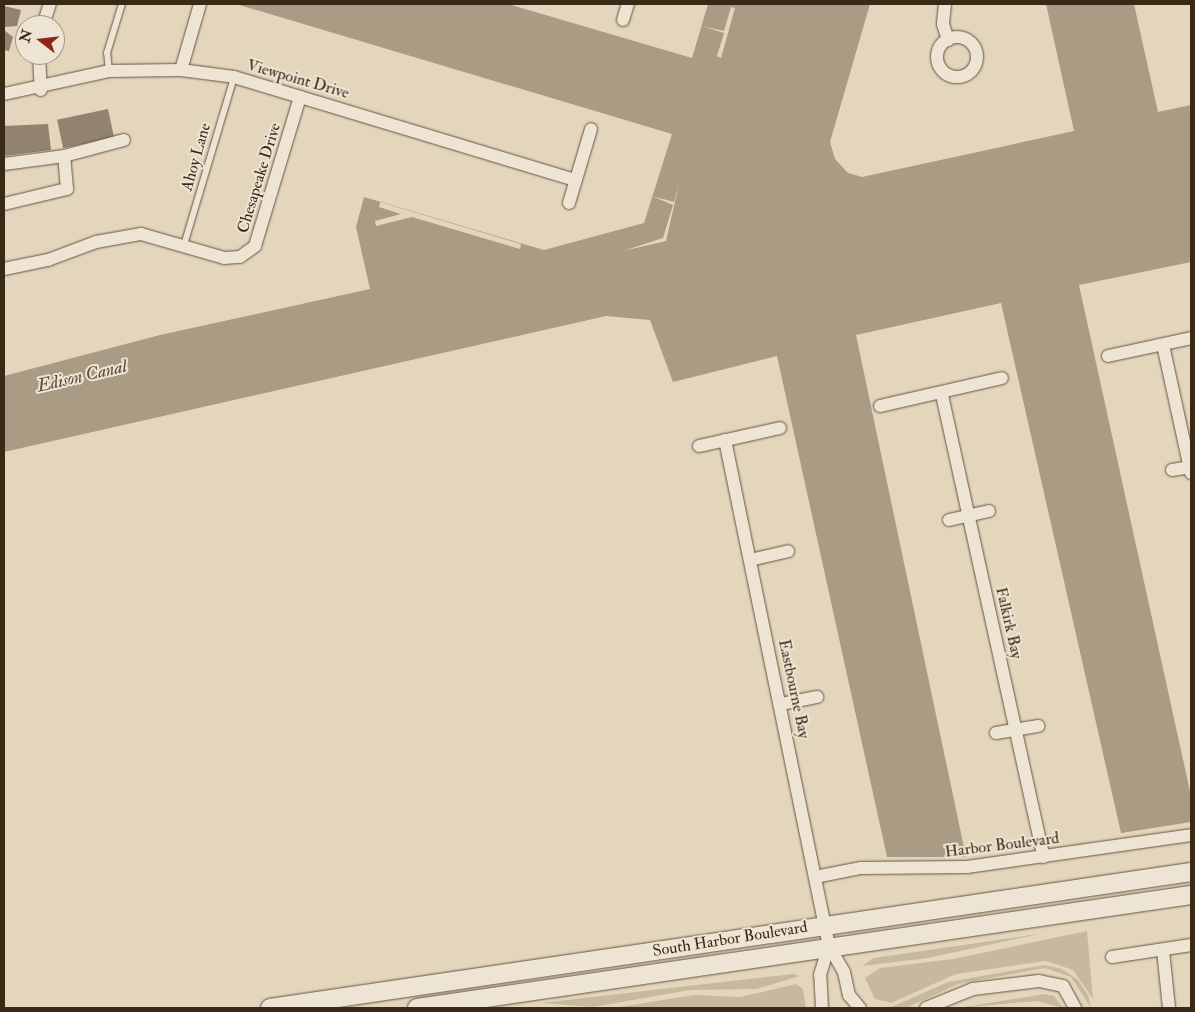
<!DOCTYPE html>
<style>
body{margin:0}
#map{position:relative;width:1195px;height:1012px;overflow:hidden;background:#e4d6bc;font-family:"IM FELL Double Pica",serif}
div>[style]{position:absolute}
.green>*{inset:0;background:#c7b9a0}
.water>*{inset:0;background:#aa9c84}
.pier>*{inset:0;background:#e4d6bc}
.building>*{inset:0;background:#91836d;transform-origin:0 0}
.roads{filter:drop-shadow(0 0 1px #635540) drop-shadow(0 0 1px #635540)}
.lane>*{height:6px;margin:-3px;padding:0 3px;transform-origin:3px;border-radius:3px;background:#ede4d3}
.street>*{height:12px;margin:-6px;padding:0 6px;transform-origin:6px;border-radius:6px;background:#ede4d3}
.street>.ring{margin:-6px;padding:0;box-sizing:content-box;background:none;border:12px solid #ede4d3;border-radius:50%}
.secondary>*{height:18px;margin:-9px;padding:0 9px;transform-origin:9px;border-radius:9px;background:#ede4d3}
span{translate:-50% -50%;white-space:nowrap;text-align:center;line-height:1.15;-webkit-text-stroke:4px #ede4d3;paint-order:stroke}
.street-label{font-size:16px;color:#382a17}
.water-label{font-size:18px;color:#5a4c38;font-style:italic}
.frame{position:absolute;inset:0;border:5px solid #382a17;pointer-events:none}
.north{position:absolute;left:15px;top:15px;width:50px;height:50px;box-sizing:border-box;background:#ede4d3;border:1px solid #a59a88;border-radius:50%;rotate:286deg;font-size:14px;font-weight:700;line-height:20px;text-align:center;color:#382a17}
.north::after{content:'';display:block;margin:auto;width:18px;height:22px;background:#8f2418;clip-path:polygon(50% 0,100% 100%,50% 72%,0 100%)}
</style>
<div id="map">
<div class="green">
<i style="clip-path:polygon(1087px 931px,1093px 999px,1073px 970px,1046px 961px,956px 974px,891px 1003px,875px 999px,865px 978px,880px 968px,953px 959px)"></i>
<i style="clip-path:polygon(1039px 934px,928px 958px,862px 966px,874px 958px)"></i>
<i style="clip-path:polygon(1044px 965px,1062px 969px,1078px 980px,1088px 995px,1091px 1008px,1071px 977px,1045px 968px,958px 984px,906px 1008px,889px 1008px,948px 982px)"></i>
<i style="clip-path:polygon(793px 974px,799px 976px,757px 989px,690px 990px,593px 1007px,541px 1003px)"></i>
<i style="clip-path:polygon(796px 984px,803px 989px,806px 1008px,613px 1008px,694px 995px,740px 997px)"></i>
<i style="clip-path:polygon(1045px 994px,1054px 996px,1063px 1008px,1037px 1001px,958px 1008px)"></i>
</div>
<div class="water">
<i style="clip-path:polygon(236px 4px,508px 4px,692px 58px,708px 4px,870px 4px,830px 142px,835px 159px,848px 173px,862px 177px,1074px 131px,1046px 4px,1134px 4px,1158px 112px,1191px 105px,1191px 262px,1079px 285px,1191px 796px,1191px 822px,1121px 833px,1001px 303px,856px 335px,966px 857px,887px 857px,777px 356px,673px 382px,650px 320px,606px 316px,4px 452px,4px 376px,160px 335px,370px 289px,356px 227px,364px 197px,544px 250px,644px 223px,672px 134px)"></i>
</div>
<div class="pier">
<i style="clip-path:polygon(731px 7px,735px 8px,721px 58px,717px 56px,724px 33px,702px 26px,724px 31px)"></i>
<i style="clip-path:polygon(679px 184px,666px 241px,623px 251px,663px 238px,673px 205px,652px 196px,674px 202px)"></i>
<i style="clip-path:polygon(380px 202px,521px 244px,520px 249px,412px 217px,376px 226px,375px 221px,401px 214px,379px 207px)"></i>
</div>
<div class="building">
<i style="clip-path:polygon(4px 6px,21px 10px,17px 26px,4px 27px)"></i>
<i style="clip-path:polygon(4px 30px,13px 37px,9px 51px,4px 50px)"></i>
<i style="left:108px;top:109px;width:29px;height:52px;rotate:78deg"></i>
<i style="clip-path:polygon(48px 124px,51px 150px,4px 156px,4px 126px)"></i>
</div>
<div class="roads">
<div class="lane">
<i style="left:109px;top:71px;width:18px;rotate:-96deg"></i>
<i style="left:107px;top:53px;width:51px;rotate:-73deg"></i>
<i style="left:184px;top:245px;width:175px;rotate:-73.4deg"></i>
</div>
<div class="street">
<i style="left:945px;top:4px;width:20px;rotate:96deg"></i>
<i style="left:943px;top:24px;width:17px;rotate:73deg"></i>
<i style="left:623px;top:20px;width:17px;rotate:-73deg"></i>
<i style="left:43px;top:25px;width:22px;rotate:-72deg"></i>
<i class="ring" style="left:937px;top:37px;width:28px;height:28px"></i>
<i style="left:39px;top:55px;width:35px;rotate:87deg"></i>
<i style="left:181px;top:70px;width:69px;rotate:-73.9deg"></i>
<i style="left:4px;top:94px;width:107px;rotate:-12.4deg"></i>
<i style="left:109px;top:71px;width:72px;rotate:-0.8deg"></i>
<i style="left:181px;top:70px;width:53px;rotate:7.5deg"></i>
<i style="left:234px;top:77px;width:357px;rotate:16.8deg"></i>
<i style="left:4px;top:164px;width:61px;rotate:-7.6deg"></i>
<i style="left:64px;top:156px;width:62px;rotate:-14.9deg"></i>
<i style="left:569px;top:203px;width:77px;rotate:-73.4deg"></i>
<i style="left:4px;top:204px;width:65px;rotate:-13.4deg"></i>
<i style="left:67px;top:189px;width:33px;rotate:-95deg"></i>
<i style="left:4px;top:269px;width:45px;rotate:-11.6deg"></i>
<i style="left:48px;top:260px;width:51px;rotate:-20.6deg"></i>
<i style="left:96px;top:242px;width:46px;rotate:-10.1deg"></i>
<i style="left:141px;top:234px;width:86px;rotate:16.1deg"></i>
<i style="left:224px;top:258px;width:16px;rotate:-4deg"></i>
<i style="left:240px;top:257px;width:19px;rotate:-36deg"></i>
<i style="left:255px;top:246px;width:156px;rotate:-73.2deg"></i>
<i style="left:1163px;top:345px;width:131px;rotate:77.7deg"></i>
<i style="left:1108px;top:356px;width:85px;rotate:-12.2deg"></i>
<i style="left:942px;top:395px;width:473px;rotate:77.6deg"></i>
<i style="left:880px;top:406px;width:125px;rotate:-12.9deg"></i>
<i style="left:725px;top:440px;width:517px;rotate:78.39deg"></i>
<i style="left:829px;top:946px;width:30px;rotate:60deg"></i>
<i style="left:844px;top:972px;width:24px;rotate:78deg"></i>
<i style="left:849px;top:995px;width:17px;rotate:50deg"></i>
<i style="left:699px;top:446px;width:83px;rotate:-12.5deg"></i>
<i style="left:1172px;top:470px;width:19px;rotate:-9deg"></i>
<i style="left:949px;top:520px;width:41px;rotate:-12.7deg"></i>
<i style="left:750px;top:560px;width:39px;rotate:-13deg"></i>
<i style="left:781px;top:704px;width:37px;rotate:-11deg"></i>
<i style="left:996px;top:733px;width:43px;rotate:-9.5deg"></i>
<i style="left:815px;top:877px;width:47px;rotate:-11.1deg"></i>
<i style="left:861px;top:868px;width:106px;rotate:-0.5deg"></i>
<i style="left:967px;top:867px;width:226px;rotate:-8.1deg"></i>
<i style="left:1163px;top:950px;width:58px;rotate:84.1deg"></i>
<i style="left:1112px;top:957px;width:80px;rotate:-8.6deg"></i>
<i style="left:822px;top:1008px;width:33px;rotate:-93deg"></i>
<i style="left:820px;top:975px;width:30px;rotate:-73deg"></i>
<i style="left:926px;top:1008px;width:51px;rotate:-22deg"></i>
<i style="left:973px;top:989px;width:66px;rotate:-6.9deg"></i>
<i style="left:1039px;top:981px;width:25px;rotate:12deg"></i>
<i style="left:1063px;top:986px;width:25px;rotate:61deg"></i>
</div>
<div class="secondary">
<i style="left:270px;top:1008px;width:931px;rotate:-8.4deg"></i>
<i style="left:417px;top:1008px;width:782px;rotate:-8.31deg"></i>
</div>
</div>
<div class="street-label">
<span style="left:298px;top:79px;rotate:16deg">Viewpoint Drive</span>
<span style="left:196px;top:157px;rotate:-74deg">Ahoy Lane</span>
<span style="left:259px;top:178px;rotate:-73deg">Chesapeake Drive</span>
<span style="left:1009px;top:623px;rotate:77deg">Falkirk Bay</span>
<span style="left:794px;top:689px;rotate:78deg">Eastbourne Bay</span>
<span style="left:1002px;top:845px;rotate:-7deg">Harbor Boulevard</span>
<span style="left:730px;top:939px;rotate:-9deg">South Harbor Boulevard</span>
</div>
<div class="water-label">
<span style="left:82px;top:377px;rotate:-13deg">Edison Canal</span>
</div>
<div class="frame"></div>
<div class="north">N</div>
</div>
